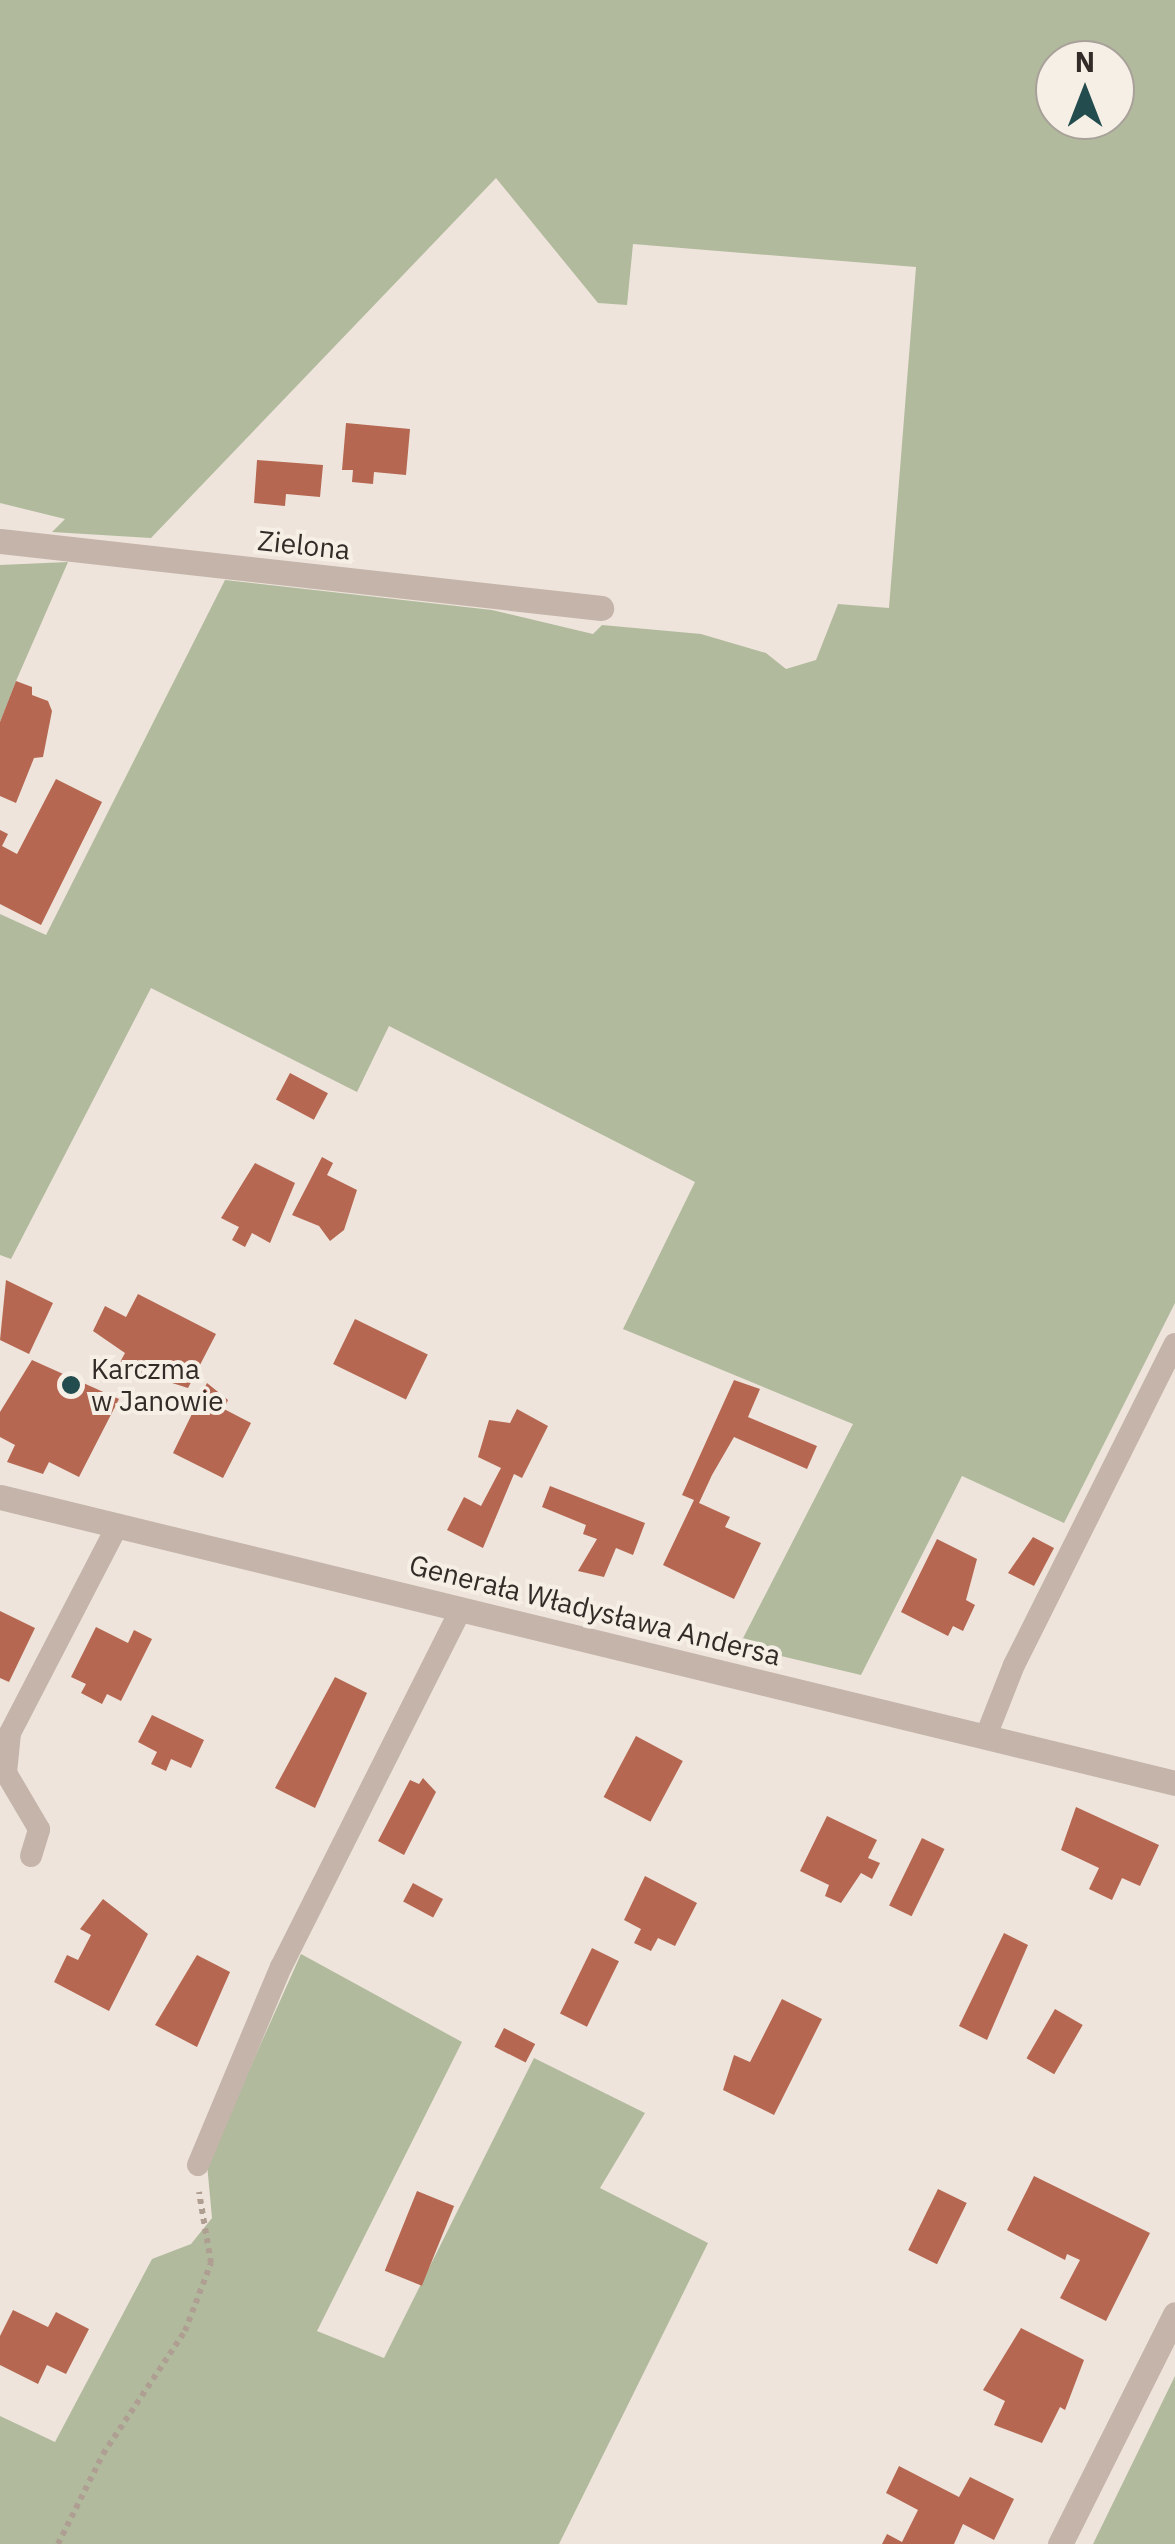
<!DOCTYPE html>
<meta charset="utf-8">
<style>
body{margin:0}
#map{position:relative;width:1175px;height:2544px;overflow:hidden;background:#eee4db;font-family:"IBM Plex Sans",sans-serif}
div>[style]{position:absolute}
.green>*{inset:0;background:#b1ba9d}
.building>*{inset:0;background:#b56751;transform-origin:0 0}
.path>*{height:6px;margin-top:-3px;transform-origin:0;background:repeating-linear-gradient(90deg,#af9f93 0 5px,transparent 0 10px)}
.lane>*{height:22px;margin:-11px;padding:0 11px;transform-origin:11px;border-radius:11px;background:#c4b4a9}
.street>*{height:25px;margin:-12.5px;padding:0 12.5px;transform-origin:12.5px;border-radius:12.5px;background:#c4b4a9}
.dots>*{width:28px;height:28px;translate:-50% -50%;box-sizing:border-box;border:5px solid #f6efe6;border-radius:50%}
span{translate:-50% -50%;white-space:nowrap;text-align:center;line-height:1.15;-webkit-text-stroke:8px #f6efe6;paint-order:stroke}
.street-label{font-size:28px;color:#322b27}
.poi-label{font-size:28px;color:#322b27}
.left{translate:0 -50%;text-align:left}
.north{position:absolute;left:1035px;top:40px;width:100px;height:100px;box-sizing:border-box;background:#f6efe6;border:2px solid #a8a19a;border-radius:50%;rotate:0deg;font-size:28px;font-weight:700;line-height:40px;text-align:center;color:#322b27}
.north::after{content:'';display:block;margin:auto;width:35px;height:45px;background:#234c4e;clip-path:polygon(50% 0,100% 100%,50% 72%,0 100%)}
</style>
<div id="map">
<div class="green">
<i style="clip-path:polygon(evenodd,0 0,1175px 0,1175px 1303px,1064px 1523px,962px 1476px,861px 1675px,739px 1646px,853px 1424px,623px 1329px,695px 1182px,389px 1026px,357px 1092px,151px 988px,11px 1259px,0 1255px,0 914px,46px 935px,225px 580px,492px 610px,593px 634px,602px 625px,701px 634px,766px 653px,786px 669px,816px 660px,838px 604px,889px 608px,916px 267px,633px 244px,627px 305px,598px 303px,496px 178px,151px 538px,52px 532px,65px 519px,0 503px,0 0,1055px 60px,1115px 60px,1115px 120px,1055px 120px,1055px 60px)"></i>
<i style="clip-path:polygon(68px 562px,16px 681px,0 722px,0 565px)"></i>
<i style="clip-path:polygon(301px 1954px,462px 2042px,317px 2331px,384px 2358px,534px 2058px,645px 2113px,600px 2188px,708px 2243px,559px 2544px,0 2544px,0 2416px,55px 2442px,152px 2259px,191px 2244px,212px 2218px,207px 2164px)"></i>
<i style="clip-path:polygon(1175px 2376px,1175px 2544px,1093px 2544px)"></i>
</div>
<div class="building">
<i style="clip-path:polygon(346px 423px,410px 429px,406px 475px,374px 472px,373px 484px,352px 482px,353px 470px,342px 470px)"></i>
<i style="clip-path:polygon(257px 460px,323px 465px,320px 497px,286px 494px,285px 506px,254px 503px)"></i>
<i style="clip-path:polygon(16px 681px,32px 687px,32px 695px,48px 701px,52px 711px,43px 757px,34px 758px,16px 803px,0 796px,0 722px)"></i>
<i style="clip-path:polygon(56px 779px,102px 802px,41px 925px,0 904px,0 830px,8px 834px,2px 846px,17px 854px)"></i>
<i style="left:290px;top:1073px;width:43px;height:30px;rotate:28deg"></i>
<i style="clip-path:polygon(322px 1157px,333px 1163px,327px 1175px,357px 1190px,344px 1230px,330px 1241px,319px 1226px,292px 1215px)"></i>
<i style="clip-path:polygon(255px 1163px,295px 1183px,270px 1243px,252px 1233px,245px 1247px,232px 1240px,239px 1227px,221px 1218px)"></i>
<i style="clip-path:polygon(6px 1280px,53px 1303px,29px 1354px,0 1340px)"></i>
<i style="clip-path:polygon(138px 1294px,216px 1334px,188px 1388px,118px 1366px,125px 1353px,93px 1331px,105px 1306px,126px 1317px)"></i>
<i style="left:355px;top:1319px;width:81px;height:50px;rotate:26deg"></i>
<i style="clip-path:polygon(32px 1360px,119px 1399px,79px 1477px,49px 1462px,43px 1474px,7px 1462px,15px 1445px,0 1437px,0 1412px)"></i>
<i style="clip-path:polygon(734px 1380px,760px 1389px,748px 1417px,817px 1446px,807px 1469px,734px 1437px,712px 1475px,699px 1503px,730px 1517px,725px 1527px,761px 1543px,734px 1599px,663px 1565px,694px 1500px,682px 1495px)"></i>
<i style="clip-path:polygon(207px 1383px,228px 1400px,224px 1409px,251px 1423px,223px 1478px,173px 1453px)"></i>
<i style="clip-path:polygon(517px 1409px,548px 1426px,522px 1478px,514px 1474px,483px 1548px,447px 1530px,464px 1497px,481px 1506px,501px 1468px,478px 1457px,489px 1420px,510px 1423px)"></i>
<i style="clip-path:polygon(550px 1486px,645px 1523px,633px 1555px,616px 1548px,604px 1577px,578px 1571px,597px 1539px,583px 1534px,586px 1525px,542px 1507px)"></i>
<i style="clip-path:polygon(1033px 1537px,1054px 1548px,1034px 1586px,1008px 1573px)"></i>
<i style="clip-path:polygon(937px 1539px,977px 1559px,966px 1600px,975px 1605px,963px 1631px,953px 1626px,948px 1636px,901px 1612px)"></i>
<i style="clip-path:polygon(0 1611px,35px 1628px,9px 1682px,0 1678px)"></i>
<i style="clip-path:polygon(96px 1627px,128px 1643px,134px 1630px,152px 1639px,121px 1701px,107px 1694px,102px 1704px,81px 1693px,86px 1684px,71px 1677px)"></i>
<i style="clip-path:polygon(335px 1677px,367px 1693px,315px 1808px,275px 1788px)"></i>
<i style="clip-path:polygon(152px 1715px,204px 1740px,191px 1768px,171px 1759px,166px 1771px,151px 1764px,157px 1752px,138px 1742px)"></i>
<i style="left:636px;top:1736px;width:53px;height:69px;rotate:28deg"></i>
<i style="clip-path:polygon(423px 1778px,436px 1792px,404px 1855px,378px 1841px,410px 1780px,419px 1784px)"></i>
<i style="clip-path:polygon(1076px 1807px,1159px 1845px,1140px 1886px,1122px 1878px,1112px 1900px,1089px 1889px,1099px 1868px,1061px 1850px)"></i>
<i style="clip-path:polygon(827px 1816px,877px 1840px,868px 1858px,880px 1863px,872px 1879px,861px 1873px,841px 1903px,825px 1896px,829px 1885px,800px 1871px)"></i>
<i style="left:922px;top:1838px;width:25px;height:75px;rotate:26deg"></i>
<i style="clip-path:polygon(645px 1876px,697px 1903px,675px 1946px,658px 1938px,651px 1951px,634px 1943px,641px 1929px,624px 1920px)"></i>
<i style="left:413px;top:1883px;width:34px;height:21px;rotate:28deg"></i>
<i style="clip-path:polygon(103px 1899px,148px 1934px,109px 2011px,54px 1982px,67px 1955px,78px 1960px,91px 1935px,80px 1929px)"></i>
<i style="clip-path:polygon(1004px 1933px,1028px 1945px,987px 2040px,959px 2026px)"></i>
<i style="left:592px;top:1948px;width:30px;height:73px;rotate:26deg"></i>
<i style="clip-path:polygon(197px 1955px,230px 1972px,197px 2047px,155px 2025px)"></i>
<i style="clip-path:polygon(782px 1999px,822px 2019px,774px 2115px,723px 2090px,734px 2055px,750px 2062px)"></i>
<i style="left:1055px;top:2009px;width:32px;height:57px;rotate:30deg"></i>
<i style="left:504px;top:2028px;width:35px;height:21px;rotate:27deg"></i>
<i style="clip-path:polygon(1034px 2176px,1150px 2233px,1106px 2321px,1060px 2298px,1080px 2260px,1067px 2254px,1065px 2260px,1007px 2230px)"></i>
<i style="left:938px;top:2189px;width:32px;height:68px;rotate:26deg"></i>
<i style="left:417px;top:2191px;width:40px;height:86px;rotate:22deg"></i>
<i style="clip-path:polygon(13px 2310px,48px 2327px,56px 2312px,89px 2329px,66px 2374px,47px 2365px,38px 2384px,0 2365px,0 2336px)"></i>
<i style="clip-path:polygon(1021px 2328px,1084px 2360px,1065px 2410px,1060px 2407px,1042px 2443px,994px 2425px,1005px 2401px,983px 2390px)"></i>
<i style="clip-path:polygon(899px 2466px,959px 2497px,970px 2477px,1014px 2499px,994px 2540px,963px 2524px,954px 2544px,882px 2544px,887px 2534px,902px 2542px,918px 2510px,886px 2493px)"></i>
</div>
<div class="path">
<i style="left:58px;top:2544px;width:101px;rotate:-63.4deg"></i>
<i style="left:103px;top:2454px;width:148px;rotate:-56.3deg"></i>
<i style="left:185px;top:2331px;width:73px;rotate:-69.1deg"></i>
<i style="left:211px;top:2263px;width:72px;rotate:-99.6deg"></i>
</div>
<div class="lane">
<i style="left:986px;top:1736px;width:76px;rotate:-68.5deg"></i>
<i style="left:1014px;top:1665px;width:359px;rotate:-63.4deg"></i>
<i style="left:31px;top:1856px;width:28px;rotate:-73deg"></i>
<i style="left:39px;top:1829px;width:65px;rotate:-120.5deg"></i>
<i style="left:6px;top:1773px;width:40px;rotate:-84.3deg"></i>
<i style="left:10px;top:1733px;width:234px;rotate:-62.6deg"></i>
<i style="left:198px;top:2165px;width:215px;rotate:-67.3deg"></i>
<i style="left:281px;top:1967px;width:401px;rotate:-63.3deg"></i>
</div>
<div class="street">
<i style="left:0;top:541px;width:605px;rotate:6.36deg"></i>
<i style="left:0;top:1497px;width:1209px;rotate:13.68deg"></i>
<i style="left:1060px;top:2544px;width:257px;rotate:-63.4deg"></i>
</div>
<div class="dots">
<i style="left:71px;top:1385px;background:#234c4e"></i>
</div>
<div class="street-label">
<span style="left:304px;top:545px;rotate:6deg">Zielona</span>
<span style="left:595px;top:1610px;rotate:14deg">Generała Władysława Andersa</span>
</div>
<div class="poi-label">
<span class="left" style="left:91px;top:1385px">Karczma<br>w Janowie</span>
</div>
<div class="north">N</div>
</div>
